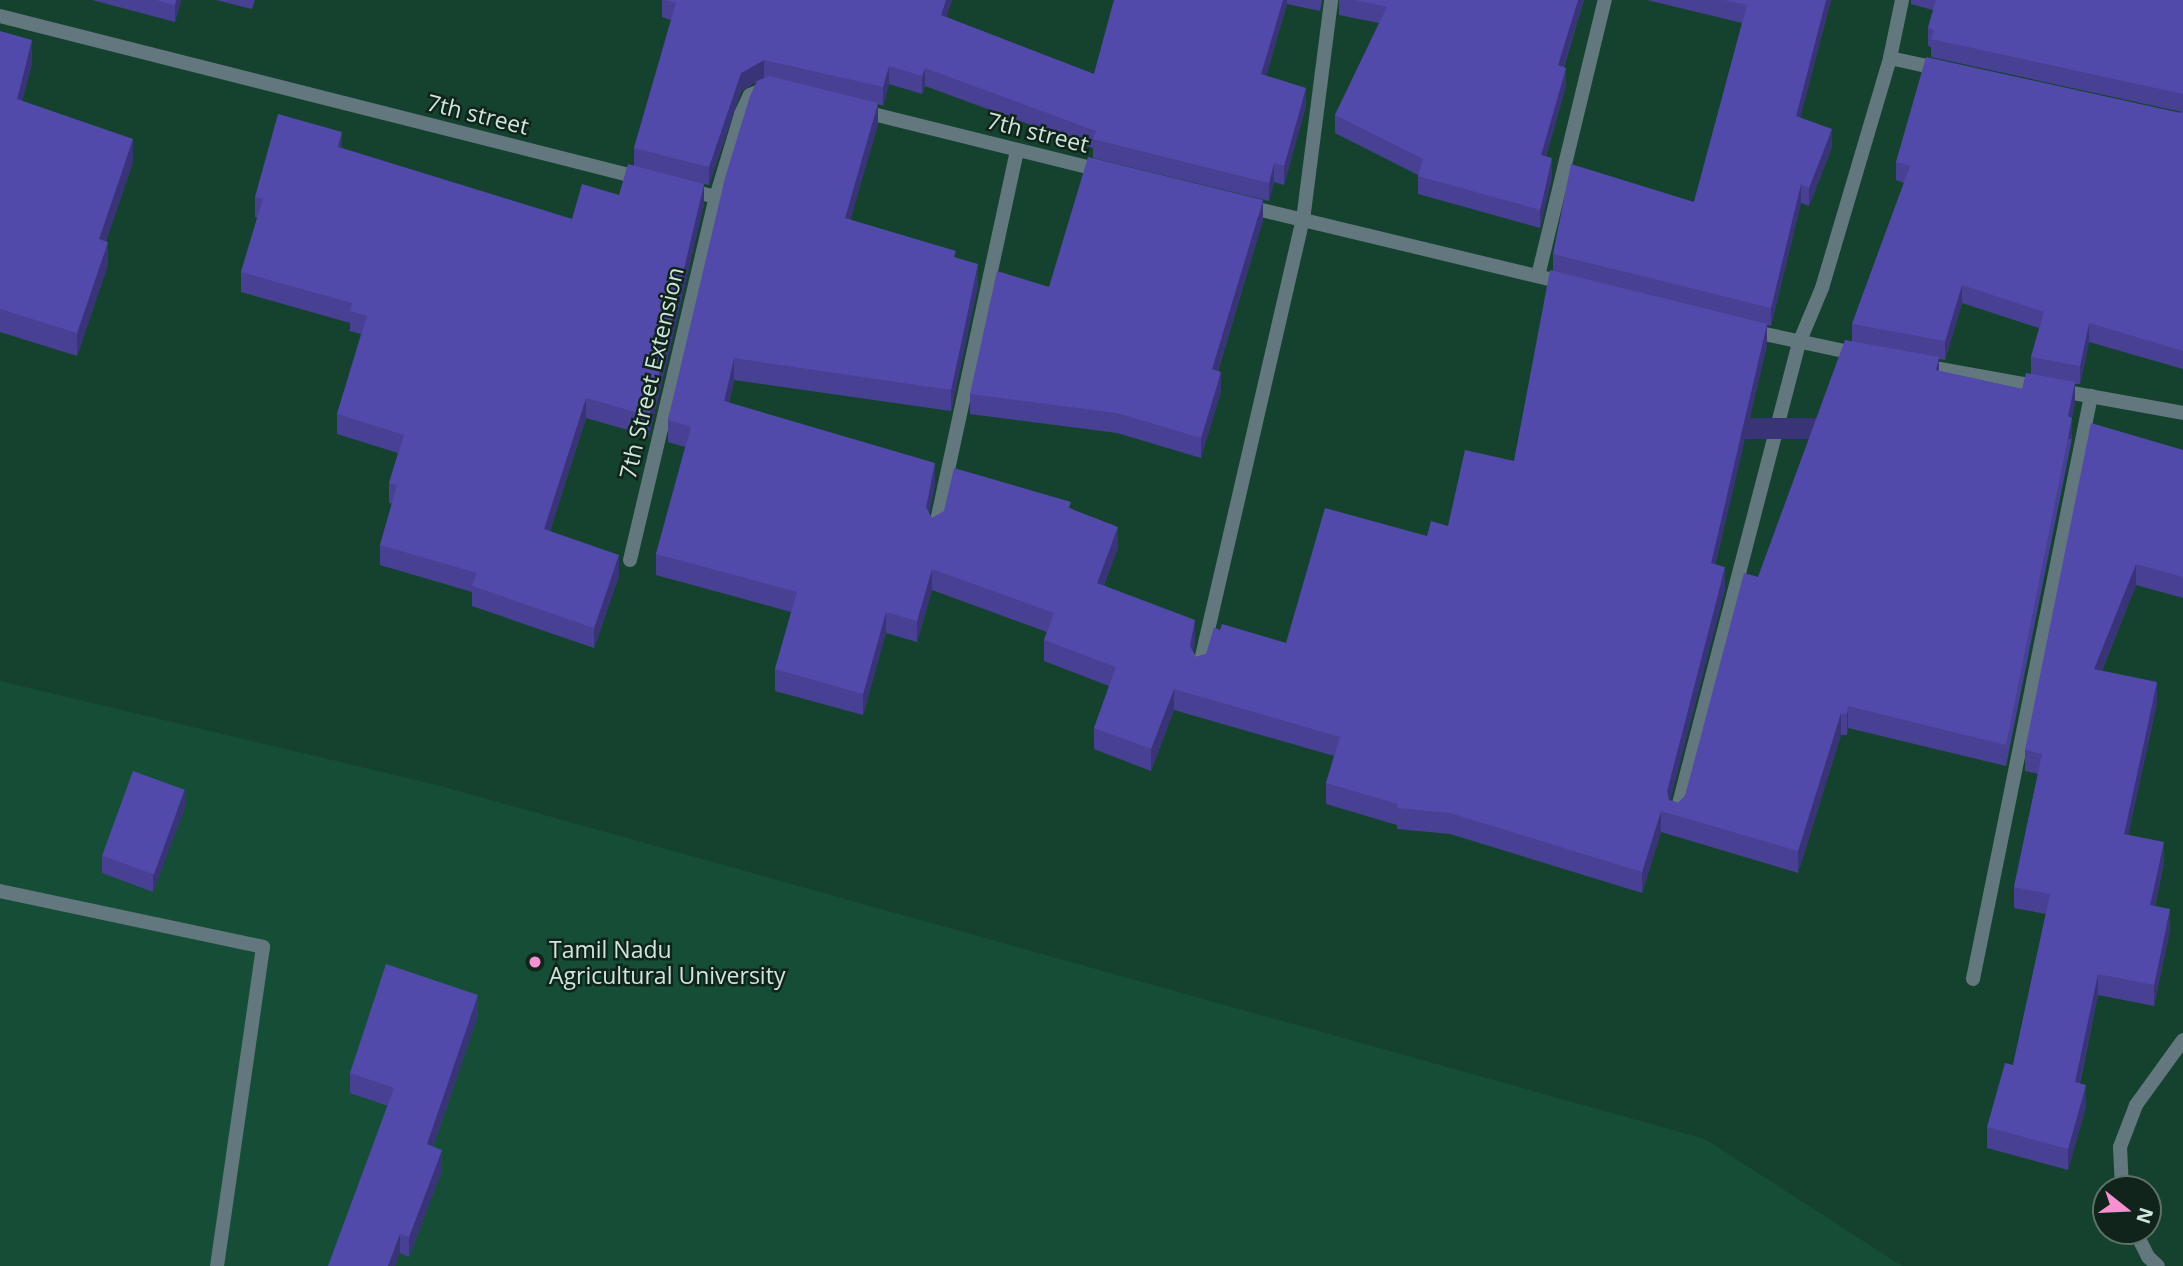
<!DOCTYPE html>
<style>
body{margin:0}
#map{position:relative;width:2183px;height:1266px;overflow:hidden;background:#15422f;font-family:"Open Sans",sans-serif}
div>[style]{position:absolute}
.built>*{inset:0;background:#154d37}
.minor>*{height:14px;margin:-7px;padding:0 7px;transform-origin:7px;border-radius:7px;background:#63777f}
.tertiary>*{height:14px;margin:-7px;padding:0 7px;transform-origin:7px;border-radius:7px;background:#63777f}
.wall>*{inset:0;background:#474093}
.shaded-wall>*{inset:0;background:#393478;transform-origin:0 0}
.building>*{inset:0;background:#524aab;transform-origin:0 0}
.dots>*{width:19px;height:19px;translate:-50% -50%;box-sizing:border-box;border:4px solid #11241b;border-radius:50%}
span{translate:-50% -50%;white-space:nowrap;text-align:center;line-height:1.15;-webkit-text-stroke:5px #11241b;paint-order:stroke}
.street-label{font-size:23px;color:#cfe6da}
.poi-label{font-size:23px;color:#cfe6da}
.left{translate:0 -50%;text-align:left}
.north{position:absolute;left:2092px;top:1175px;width:70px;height:70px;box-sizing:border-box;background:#11241b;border:2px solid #5d7267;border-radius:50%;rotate:108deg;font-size:19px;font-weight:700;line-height:28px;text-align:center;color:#cfe6da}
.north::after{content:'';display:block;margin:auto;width:24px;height:32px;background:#f690d0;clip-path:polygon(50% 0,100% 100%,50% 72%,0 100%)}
</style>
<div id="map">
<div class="built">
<i style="clip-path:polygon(0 681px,437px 785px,1705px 1139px,1902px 1266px,0 1266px)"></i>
</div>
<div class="minor">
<i style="left:0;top:16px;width:661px;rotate:14.18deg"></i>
<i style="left:1890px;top:58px;width:51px;rotate:12.4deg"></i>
<i style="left:861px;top:111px;width:249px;rotate:13.9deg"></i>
<i style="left:688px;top:190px;width:29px;rotate:14deg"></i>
<i style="left:716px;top:197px;width:87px;rotate:-73.2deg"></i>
<i style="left:741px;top:114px;width:21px;rotate:-65deg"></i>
<i style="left:750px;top:95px;width:18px;rotate:-22deg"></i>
<i style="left:1245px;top:206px;width:329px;rotate:13.5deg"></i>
<i style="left:1538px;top:276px;width:284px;rotate:-76.4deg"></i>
<i style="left:1751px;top:331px;width:109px;rotate:12.1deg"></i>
<i style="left:1923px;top:366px;width:264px;rotate:10.2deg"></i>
<i style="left:935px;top:530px;width:388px;rotate:-77.8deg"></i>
<i style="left:630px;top:560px;width:373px;rotate:-76.7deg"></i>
<i style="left:1199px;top:669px;width:461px;rotate:-77deg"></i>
<i style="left:1303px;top:220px;width:222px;rotate:-82.7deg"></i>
<i style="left:1676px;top:815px;width:488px;rotate:-75.4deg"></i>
<i style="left:1799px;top:343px;width:60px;rotate:-67.3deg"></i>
<i style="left:1822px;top:288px;width:240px;rotate:-73.5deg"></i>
<i style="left:1890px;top:58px;width:59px;rotate:-78.3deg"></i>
<i style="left:0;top:891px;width:269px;rotate:12deg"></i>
<i style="left:263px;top:947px;width:322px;rotate:98.2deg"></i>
<i style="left:1973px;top:979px;width:595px;rotate:-78.56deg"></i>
</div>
<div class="tertiary">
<i style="left:2122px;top:1189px;width:42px;rotate:-92.7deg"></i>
<i style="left:2120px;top:1147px;width:45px;rotate:-69.1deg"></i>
<i style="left:2136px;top:1105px;width:80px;rotate:-54.1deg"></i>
<i style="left:2135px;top:1231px;width:29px;rotate:63deg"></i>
<i style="left:2148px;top:1257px;width:13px;rotate:42deg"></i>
</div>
<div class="wall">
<i style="clip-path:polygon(92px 0,181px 0,175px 22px)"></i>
<i style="clip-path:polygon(216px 0,255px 0,252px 9px)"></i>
<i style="clip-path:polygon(evenodd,662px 0,952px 0,946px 17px,1094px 74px,1114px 0,1322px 0,1320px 11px,1287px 4px,1266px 76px,1306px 106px,1284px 185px,1274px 182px,1269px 201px,1093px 158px,1093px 148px,925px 86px,922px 94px,889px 84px,883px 106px,878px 104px,878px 124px,850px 220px,956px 258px,978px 285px,951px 411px,734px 380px,729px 403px,935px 484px,929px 513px,932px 518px,1071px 508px,1118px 548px,1104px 585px,1195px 642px,1193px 652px,1196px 657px,1206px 654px,1220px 630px,1286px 643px,1427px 536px,1448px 526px,1514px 461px,1553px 270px,1553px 254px,1694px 202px,1742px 23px,1647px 0,1831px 0,1800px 117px,1832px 147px,1809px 206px,1801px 203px,1771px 326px,1767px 325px,1767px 345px,1715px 564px,1725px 589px,1670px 800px,1678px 803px,1685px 796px,1758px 577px,1852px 341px,1852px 324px,1904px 183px,1896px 180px,1896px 162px,2182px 112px,1931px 57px,1931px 47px,1928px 46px,1928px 28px,1933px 10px,1911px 4px,1911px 0,2183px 0,2183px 369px,2089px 342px,2080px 384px,2075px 384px,2075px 403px,2072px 417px,2072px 439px,2006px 766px,1848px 728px,1847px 735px,1841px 735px,1798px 873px,1661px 832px,1642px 893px,1450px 834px,1397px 829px,1397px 825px,1326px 804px,1326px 783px,1334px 756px,1174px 710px,1151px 771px,1094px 749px,1094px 728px,1109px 686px,1044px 661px,1044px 640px,1047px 632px,932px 590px,917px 642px,886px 633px,863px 715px,775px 691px,775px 669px,791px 612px,656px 575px,656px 554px,685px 447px,668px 442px,668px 420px,756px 82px,741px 91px,709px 185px,704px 184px,704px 204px,649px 436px,586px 418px,550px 531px,619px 576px,594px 648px,472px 606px,472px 592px,380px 565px,380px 545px,392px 504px,389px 503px,389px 483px,398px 453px,337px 434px,337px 414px,361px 334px,350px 331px,350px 323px,241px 292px,241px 272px,257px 218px,255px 217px,255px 197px,342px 148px,572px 219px,619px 195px,634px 166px,634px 148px,671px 20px,662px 17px,662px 0,1962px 303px,2039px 328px,2031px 357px,2031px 374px,2022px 389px,1939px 371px,1939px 359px,1945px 360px,1962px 303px)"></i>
<i style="clip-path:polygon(1339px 0,1584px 0,1564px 67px,1566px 86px,1546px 156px,1552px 177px,1540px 228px,1418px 194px,1418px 175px,1335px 133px,1335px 115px,1379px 23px,1339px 15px)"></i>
<i style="clip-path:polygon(0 31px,32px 63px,22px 101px,133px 162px,106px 241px,108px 265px,77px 356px,0 332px)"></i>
<i style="clip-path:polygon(1263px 220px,1218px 371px,1221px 391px,1201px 458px,1117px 433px,970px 414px,970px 394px,1049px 287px)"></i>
<i style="clip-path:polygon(2183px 450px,2183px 598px,2136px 585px,2102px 671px,2157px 703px,2128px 835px,2164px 863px,2155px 906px,2170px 930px,2154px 1006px,2098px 995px,2080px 1083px,2086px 1106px,2068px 1170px,1987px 1148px,1987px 1127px,2013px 1065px,2046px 914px,2014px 908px,2014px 887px,2038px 774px,2025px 771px,2025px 750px)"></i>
<i style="clip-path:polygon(185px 807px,153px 892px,102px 873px,102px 856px)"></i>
<i style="clip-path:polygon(478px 1015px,433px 1147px,442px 1170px,409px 1257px,400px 1253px,388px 1106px,350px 1093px,350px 1073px)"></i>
</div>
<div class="shaded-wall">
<i style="clip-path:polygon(176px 0,181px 0,175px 22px,175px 5px)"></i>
<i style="clip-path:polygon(946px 0,952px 0,941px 34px,941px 15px)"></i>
<i style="clip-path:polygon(1283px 0,1287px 0,1287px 4px,1261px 93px,1261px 74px)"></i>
<i style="clip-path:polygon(1578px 0,1584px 0,1558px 84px,1558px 65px)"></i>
<i style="clip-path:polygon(1826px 0,1831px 0,1796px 134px,1796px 116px)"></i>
<i style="clip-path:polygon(32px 40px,32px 63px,17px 122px,17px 99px)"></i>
<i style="clip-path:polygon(764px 60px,764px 78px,741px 91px,709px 185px,709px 167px,741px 73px)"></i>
<i style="clip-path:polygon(889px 66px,889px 84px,883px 106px,883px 87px)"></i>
<i style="clip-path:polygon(925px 68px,925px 86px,922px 94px,922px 76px)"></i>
<i style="clip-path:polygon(1566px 68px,1566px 86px,1541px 173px,1541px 155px)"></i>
<i style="clip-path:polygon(1306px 88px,1306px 106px,1284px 185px,1284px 166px)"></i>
<i style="clip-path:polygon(878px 103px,878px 124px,845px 239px,845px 218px)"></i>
<i style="clip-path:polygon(1832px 129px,1832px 147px,1809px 206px,1809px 188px)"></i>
<i style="clip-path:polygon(342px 132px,342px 152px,338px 147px)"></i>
<i style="clip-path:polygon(133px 139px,133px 162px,99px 262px,99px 239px)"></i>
<i style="clip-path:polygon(1552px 158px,1552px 177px,1540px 228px,1540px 210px)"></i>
<i style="clip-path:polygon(1274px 163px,1274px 182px,1269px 201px,1269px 183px)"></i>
<i style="clip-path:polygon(704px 184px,704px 204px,649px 436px,649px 416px)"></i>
<i style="clip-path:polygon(1801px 184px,1801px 203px,1771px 326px,1771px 308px)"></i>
<i style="clip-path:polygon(1263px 200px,1263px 220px,1212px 389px,1212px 369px)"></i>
<i style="clip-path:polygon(108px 242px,108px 265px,77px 356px,77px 333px)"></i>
<i style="clip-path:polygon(978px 264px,978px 285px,951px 411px,951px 390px)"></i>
<i style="clip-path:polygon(1962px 285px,1962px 303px,1945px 360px,1945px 341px)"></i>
<i style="clip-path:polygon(2089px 323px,2089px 342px,2080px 384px,2080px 366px)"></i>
<i style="clip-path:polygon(1767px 324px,1767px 345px,1711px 584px,1711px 563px)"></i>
<i style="clip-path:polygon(1939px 357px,1939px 378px,1936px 370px)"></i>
<i style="clip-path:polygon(734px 358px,734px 380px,724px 423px,724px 401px)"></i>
<i style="clip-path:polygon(1221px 372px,1221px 391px,1201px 458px,1201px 438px)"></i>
<i style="clip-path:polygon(2075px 382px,2075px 403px,2068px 438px,2068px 416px)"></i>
<i style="clip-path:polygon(586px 398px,586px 418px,544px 549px,544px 529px)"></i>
<i style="left:2072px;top:418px;width:21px;height:334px;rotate:90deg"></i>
<i style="clip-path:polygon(935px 463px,935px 484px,926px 529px,926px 507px)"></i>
<i style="clip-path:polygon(1118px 527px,1118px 548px,1097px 604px,1097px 583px)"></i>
<i style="clip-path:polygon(619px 555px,619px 576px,594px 648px,594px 628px)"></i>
<i style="clip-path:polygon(2136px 564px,2136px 585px,2094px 690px,2094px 669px)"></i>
<i style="clip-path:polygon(1725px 567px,1725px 589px,1667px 813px,1667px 791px)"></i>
<i style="clip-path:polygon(932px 569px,932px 590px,917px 642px,917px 621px)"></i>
<i style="clip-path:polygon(886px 612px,886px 633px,863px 715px,863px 694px)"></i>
<i style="clip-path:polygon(1195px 620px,1195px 642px,1190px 668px,1190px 646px)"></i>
<i style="clip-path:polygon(2157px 682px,2157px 703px,2124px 855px,2124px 834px)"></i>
<i style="clip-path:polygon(1174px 689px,1174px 710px,1151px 771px,1151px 749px)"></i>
<i style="clip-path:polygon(1848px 706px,1848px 728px,1847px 735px,1847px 714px)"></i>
<i style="clip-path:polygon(1841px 713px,1841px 735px,1798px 873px,1798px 851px)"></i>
<i style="clip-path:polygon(185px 790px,185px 807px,153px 892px,153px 874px)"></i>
<i style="clip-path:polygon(1661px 811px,1661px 832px,1642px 893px,1642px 872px)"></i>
<i style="clip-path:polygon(2164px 842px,2164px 863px,2150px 926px,2150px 905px)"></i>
<i style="clip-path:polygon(2170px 909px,2170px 930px,2154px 1006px,2154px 985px)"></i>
<i style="clip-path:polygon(2098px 974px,2098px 995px,2075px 1103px,2075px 1082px)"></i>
<i style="clip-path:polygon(478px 995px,478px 1015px,427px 1164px,427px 1144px)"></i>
<i style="clip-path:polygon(2086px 1085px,2086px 1106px,2068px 1170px,2068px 1149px)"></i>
<i style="clip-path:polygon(442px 1150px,442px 1170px,409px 1257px,409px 1237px)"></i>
<i style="clip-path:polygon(400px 1234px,400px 1253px,395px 1266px,388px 1266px)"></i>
</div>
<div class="building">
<i style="clip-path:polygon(156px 0,176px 0,175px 5px)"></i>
<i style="clip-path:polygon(665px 0,946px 0,941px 15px,1094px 74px,1114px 0,1283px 0,1261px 74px,1306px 88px,1284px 166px,1274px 163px,1269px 183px,1093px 139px,1096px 131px,925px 68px,922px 76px,889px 66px,883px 87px,764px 60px,741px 73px,709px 167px,634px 148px,676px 3px)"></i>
<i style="clip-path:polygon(1355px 0,1578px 0,1558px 65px,1566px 68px,1541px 155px,1552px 158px,1540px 210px,1418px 176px,1423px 159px,1335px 115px,1387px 7px)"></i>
<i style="clip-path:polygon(1724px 0,1826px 0,1796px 116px,1832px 129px,1809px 188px,1801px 184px,1771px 308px,1553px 254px,1571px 164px,1694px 202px,1747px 5px)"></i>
<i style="clip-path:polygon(1936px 0,2183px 0,2183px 94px,1931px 39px,1934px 30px,1928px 28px)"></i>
<i style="clip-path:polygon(0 31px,32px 40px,17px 99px,133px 139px,99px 239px,108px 242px,77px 333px,0 309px)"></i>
<i style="clip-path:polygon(1926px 57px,2181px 113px,2183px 112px,2183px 351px,2089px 323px,2080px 366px,2031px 357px,2044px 312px,1962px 285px,1945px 341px,1852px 324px,1910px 166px,1896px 162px)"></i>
<i style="clip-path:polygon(769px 76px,878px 103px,845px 218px,956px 251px,954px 257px,978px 264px,951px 390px,734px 358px,724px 401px,935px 463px,926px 507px,932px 518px,944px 511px,954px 468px,1071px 502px,1069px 508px,1118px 527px,1097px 583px,1195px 620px,1190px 646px,1196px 657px,1206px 654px,1214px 627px,1220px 630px,1222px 624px,1286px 643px,1325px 508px,1427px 536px,1431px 521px,1448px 526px,1465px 450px,1514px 461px,1550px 270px,1767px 324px,1711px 563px,1725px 567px,1667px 791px,1669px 800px,1678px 803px,1685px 796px,1744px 573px,1758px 577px,1845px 340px,1939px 357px,1936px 370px,2022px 389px,2026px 373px,2075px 382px,2068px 416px,2072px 418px,2006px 745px,1848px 706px,1847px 714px,1841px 713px,1798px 851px,1661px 811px,1642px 872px,1450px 813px,1397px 808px,1398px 804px,1326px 783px,1340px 737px,1174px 689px,1151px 749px,1094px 728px,1116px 667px,1044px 640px,1054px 613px,932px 569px,917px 621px,886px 612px,863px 694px,775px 669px,797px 592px,656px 554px,691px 427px,668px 420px,725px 178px,750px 96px,757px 81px)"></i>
<i style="clip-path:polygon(278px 114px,342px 132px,338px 147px,572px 219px,582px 184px,619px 195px,628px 164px,704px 184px,649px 416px,586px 398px,544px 529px,619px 555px,594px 628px,472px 586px,477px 573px,380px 545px,397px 485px,389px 483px,404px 435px,337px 414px,367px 316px,350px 311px,352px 303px,241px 272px,263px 199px,255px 197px)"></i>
<i style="clip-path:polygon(1088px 157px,1263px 200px,1212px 369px,1221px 372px,1201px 438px,1117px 413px,970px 394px,997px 271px,1049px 287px)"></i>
<i style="clip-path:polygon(2091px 423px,2183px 450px,2183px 577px,2136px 564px,2094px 669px,2157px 682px,2124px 834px,2164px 842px,2150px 905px,2170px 909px,2154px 985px,2098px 974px,2075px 1082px,2086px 1085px,2068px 1149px,1987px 1127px,2005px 1063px,2013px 1065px,2050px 894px,2014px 887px,2042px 754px,2025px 750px)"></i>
<i style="left:133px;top:771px;width:55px;height:90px;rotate:20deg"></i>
<i style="clip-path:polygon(386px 964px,478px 995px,427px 1144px,442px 1150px,409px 1237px,400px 1234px,388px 1266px,328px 1266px,394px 1088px,350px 1073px)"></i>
</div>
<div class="dots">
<i style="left:535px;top:962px;background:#f690d0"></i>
</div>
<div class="street-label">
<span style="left:478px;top:114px;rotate:14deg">7th street</span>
<span style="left:1038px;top:132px;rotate:14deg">7th street</span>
<span style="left:651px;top:373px;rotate:-77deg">7th Street Extension</span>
</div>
<div class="poi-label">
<span class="left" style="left:549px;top:962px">Tamil Nadu<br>Agricultural University</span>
</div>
<div class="north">N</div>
</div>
